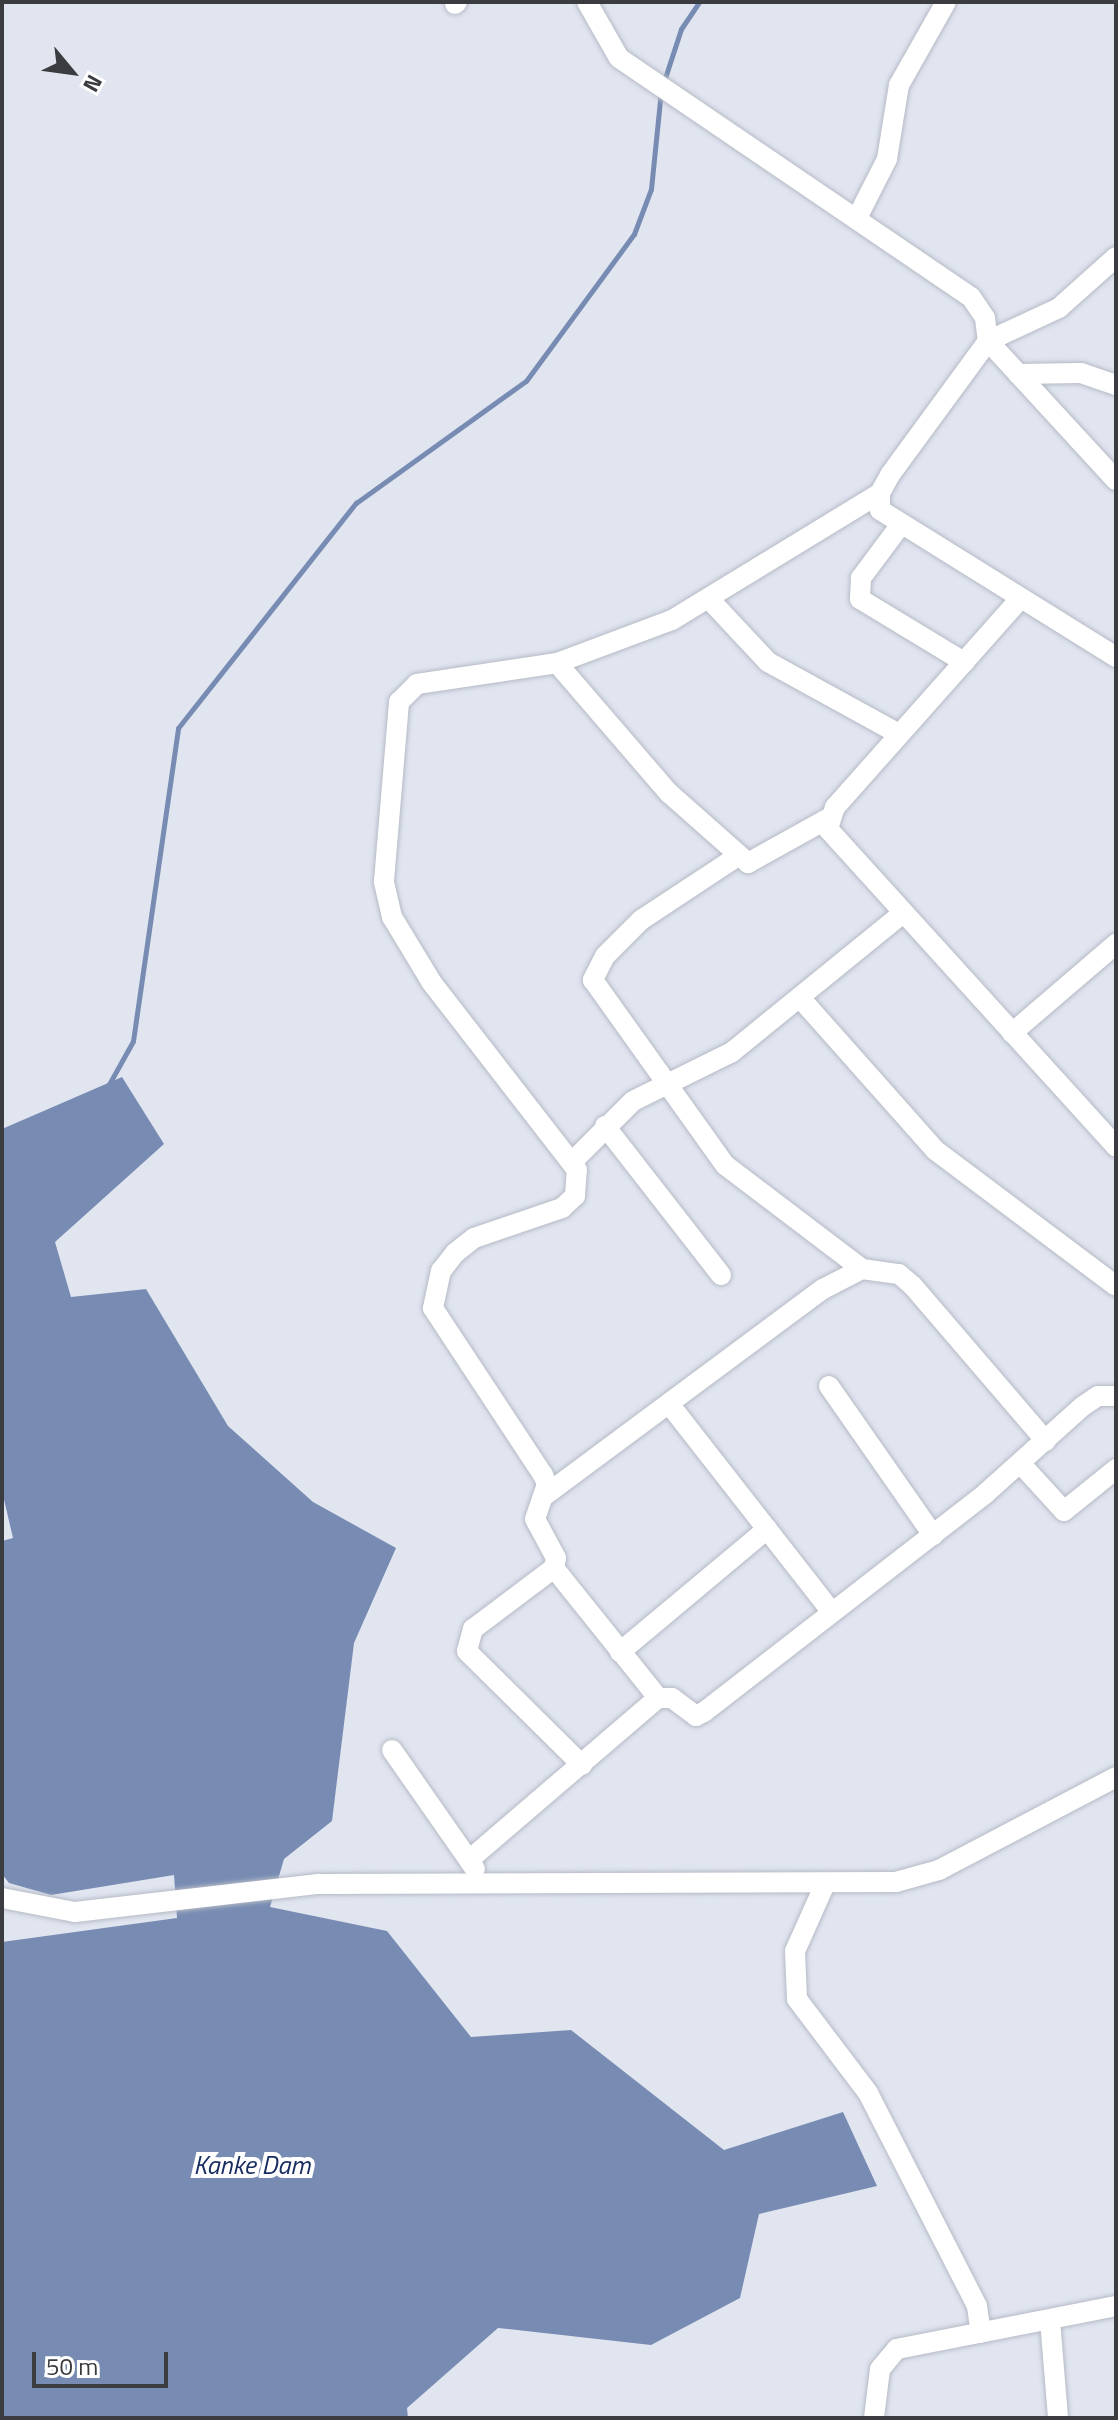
<!DOCTYPE html>
<style>
body{margin:0}
#map{position:relative;width:1118px;height:2420px;overflow:hidden;background:#e0e5f0;font-family:"Titillium Web",sans-serif}
div>[style]{position:absolute}
.water>*{inset:0;background:#788cb3}
.stream>*{height:5px;margin:-2.5px;padding:0 2.5px;transform-origin:2.5px;border-radius:2.5px;background:#788cb3}
.roads{filter:drop-shadow(0 0 2px #b5bac5) drop-shadow(0 0 2px #b5bac5)}
.street>*{height:20px;margin:-10px;padding:0 10px;transform-origin:10px;border-radius:10px;background:#fff}
span{translate:-50% -50%;white-space:nowrap;text-align:center;line-height:1.15;-webkit-text-stroke:8px #fff;paint-order:stroke}
.water-label{font-size:26px;color:#182e61;font-style:italic}
.frame{position:absolute;inset:0;border:4px solid #3a3c40;pointer-events:none}
.north{position:absolute;left:32px;top:32px;width:80px;height:80px;-webkit-text-stroke:6px #fff;paint-order:stroke;rotate:119deg;font-size:22px;font-weight:700;line-height:32px;text-align:center;color:#3a3c40}
.north::after{content:'';display:block;margin:auto;width:28px;height:36px;background:#3a3c40;clip-path:polygon(50% 0,100% 100%,50% 72%,0 100%)}
.scale{position:absolute;left:32px;top:2352px;width:136px;height:36px;box-sizing:border-box;border:4px solid #3a3c40;border-top:0;padding-left:10px;font-size:24px;line-height:28px;white-space:nowrap;color:#3a3c40;-webkit-text-stroke:6px #fff;paint-order:stroke}
</style>
<div id="map">
<div class="water">
<i style="clip-path:polygon(122px 1077px,164px 1144px,55px 1242px,71px 1297px,146px 1289px,228px 1426px,313px 1502px,396px 1548px,354px 1643px,332px 1821px,284px 1859px,270px 1907px,387px 1931px,471px 2037px,571px 2030px,724px 2150px,843px 2112px,877px 2186px,759px 2214px,740px 2298px,651px 2345px,498px 2328px,407px 2408px,408px 2418px,2px 2418px,2px 1942px,177px 1918px,174px 1875px,51px 1895px,9px 1883px,2px 1874px,2px 1541px,13px 1538px,2px 1491px,2px 1129px)"></i>
</div>
<div class="stream">
<i style="left:664px;top:81px;width:55px;rotate:-71.9deg"></i>
<i style="left:681px;top:29px;width:32px;rotate:-56deg"></i>
<i style="left:108px;top:1086px;width:51px;rotate:-60.9deg"></i>
<i style="left:133px;top:1041px;width:316px;rotate:-81.8deg"></i>
<i style="left:178px;top:728px;width:287px;rotate:-51.7deg"></i>
<i style="left:356px;top:503px;width:209px;rotate:-35.7deg"></i>
<i style="left:526px;top:381px;width:182px;rotate:-53.7deg"></i>
<i style="left:634px;top:234px;width:48px;rotate:-69.3deg"></i>
<i style="left:651px;top:189px;width:99px;rotate:-84.2deg"></i>
</div>
<div class="roads">
<div class="street">
<i style="left:587px;top:2px;width:64px;rotate:60.3deg"></i>
<i style="left:619px;top:58px;width:425px;rotate:34.2deg"></i>
<i style="left:971px;top:297px;width:25px;rotate:56deg"></i>
<i style="left:985px;top:318px;width:23px;rotate:83deg"></i>
<i style="left:988px;top:341px;width:166px;rotate:126.2deg"></i>
<i style="left:890px;top:475px;width:21px;rotate:119deg"></i>
<i style="left:880px;top:493px;width:17px;rotate:90deg"></i>
<i style="left:880px;top:510px;width:278px;rotate:31.9deg"></i>
<i style="left:455px;top:4px;width:3px;rotate:-45deg"></i>
<i style="left:858px;top:216px;width:64px;rotate:-63deg"></i>
<i style="left:887px;top:159px;width:75px;rotate:-80.8deg"></i>
<i style="left:899px;top:85px;width:95px;rotate:-60.5deg"></i>
<i style="left:1116px;top:257px;width:76px;rotate:138.2deg"></i>
<i style="left:1059px;top:308px;width:78px;rotate:155.1deg"></i>
<i style="left:988px;top:341px;width:189px;rotate:47.4deg"></i>
<i style="left:1018px;top:374px;width:63px;rotate:-0.9deg"></i>
<i style="left:1081px;top:373px;width:37px;rotate:19deg"></i>
<i style="left:899px;top:527px;width:64px;rotate:126.7deg"></i>
<i style="left:861px;top:578px;width:21px;rotate:93deg"></i>
<i style="left:860px;top:599px;width:122px;rotate:31.2deg"></i>
<i style="left:709px;top:599px;width:86px;rotate:46.9deg"></i>
<i style="left:768px;top:662px;width:149px;rotate:28.8deg"></i>
<i style="left:1019px;top:600px;width:277px;rotate:131.6deg"></i>
<i style="left:835px;top:807px;width:23px;rotate:108deg"></i>
<i style="left:828px;top:829px;width:429px;rotate:47.8deg"></i>
<i style="left:557px;top:663px;width:172px;rotate:49.3deg"></i>
<i style="left:669px;top:793px;width:106px;rotate:41.5deg"></i>
<i style="left:748px;top:863px;width:90px;rotate:-29.1deg"></i>
<i style="left:738px;top:856px;width:116px;rotate:146.6deg"></i>
<i style="left:641px;top:920px;width:51px;rotate:135deg"></i>
<i style="left:605px;top:956px;width:27px;rotate:117deg"></i>
<i style="left:593px;top:980px;width:227px;rotate:54.5deg"></i>
<i style="left:725px;top:1165px;width:172px;rotate:37.2deg"></i>
<i style="left:802px;top:1000px;width:200px;rotate:48.4deg"></i>
<i style="left:935px;top:1150px;width:226px;rotate:36.9deg"></i>
<i style="left:1012px;top:1033px;width:137px;rotate:-40.6deg"></i>
<i style="left:605px;top:1126px;width:189px;rotate:52.1deg"></i>
<i style="left:572px;top:1162px;width:86px;rotate:-45deg"></i>
<i style="left:633px;top:1101px;width:110px;rotate:-26.3deg"></i>
<i style="left:732px;top:1052px;width:220px;rotate:-39.1deg"></i>
<i style="left:829px;top:1386px;width:182px;rotate:55.1deg"></i>
<i style="left:670px;top:1405px;width:261px;rotate:52deg"></i>
<i style="left:1020px;top:1463px;width:65px;rotate:47.5deg"></i>
<i style="left:1064px;top:1511px;width:67px;rotate:-38.9deg"></i>
<i style="left:544px;top:1496px;width:347px;rotate:-36.6deg"></i>
<i style="left:823px;top:1289px;width:44px;rotate:-27.1deg"></i>
<i style="left:862px;top:1269px;width:37px;rotate:8deg"></i>
<i style="left:899px;top:1274px;width:18px;rotate:41deg"></i>
<i style="left:913px;top:1286px;width:204px;rotate:49.4deg"></i>
<i style="left:554px;top:1568px;width:166px;rotate:51.3deg"></i>
<i style="left:620px;top:1652px;width:192px;rotate:-39.9deg"></i>
<i style="left:392px;top:1750px;width:145px;rotate:55.1deg"></i>
<i style="left:582px;top:1765px;width:162px;rotate:-135.3deg"></i>
<i style="left:467px;top:1651px;width:23px;rotate:-75deg"></i>
<i style="left:473px;top:1629px;width:101px;rotate:-37deg"></i>
<i style="left:554px;top:1568px;width:10px;rotate:-79deg"></i>
<i style="left:556px;top:1558px;width:44px;rotate:-118.3deg"></i>
<i style="left:535px;top:1519px;width:37px;rotate:-71deg"></i>
<i style="left:547px;top:1484px;width:10px;rotate:-114deg"></i>
<i style="left:543px;top:1475px;width:200px;rotate:-123.4deg"></i>
<i style="left:433px;top:1308px;width:38px;rotate:-78deg"></i>
<i style="left:441px;top:1271px;width:23px;rotate:-52deg"></i>
<i style="left:455px;top:1253px;width:24px;rotate:-38deg"></i>
<i style="left:474px;top:1238px;width:93px;rotate:-18.8deg"></i>
<i style="left:562px;top:1208px;width:18px;rotate:-43deg"></i>
<i style="left:575px;top:1196px;width:26px;rotate:-86deg"></i>
<i style="left:577px;top:1170px;width:237px;rotate:-127.8deg"></i>
<i style="left:432px;top:983px;width:77px;rotate:-121.2deg"></i>
<i style="left:392px;top:917px;width:37px;rotate:-103deg"></i>
<i style="left:384px;top:881px;width:180px;rotate:-85.2deg"></i>
<i style="left:399px;top:702px;width:25px;rotate:-45deg"></i>
<i style="left:417px;top:684px;width:142px;rotate:-8.5deg"></i>
<i style="left:557px;top:663px;width:123px;rotate:-20.5deg"></i>
<i style="left:672px;top:620px;width:244px;rotate:-31.4deg"></i>
<i style="left:469px;top:1860px;width:249px;rotate:-40.6deg"></i>
<i style="left:658px;top:1698px;width:14px"></i>
<i style="left:672px;top:1698px;width:30px;rotate:37deg"></i>
<i style="left:696px;top:1716px;width:9px;rotate:-27deg"></i>
<i style="left:704px;top:1712px;width:357px;rotate:-37.8deg"></i>
<i style="left:986px;top:1493px;width:130px;rotate:-41.9deg"></i>
<i style="left:1083px;top:1406px;width:18px;rotate:-34deg"></i>
<i style="left:1098px;top:1396px;width:18px"></i>
<i style="left:825px;top:1884px;width:73px;rotate:114.1deg"></i>
<i style="left:795px;top:1951px;width:48px;rotate:87.6deg"></i>
<i style="left:797px;top:1999px;width:118px;rotate:52.9deg"></i>
<i style="left:868px;top:2093px;width:239px;rotate:62.9deg"></i>
<i style="left:977px;top:2306px;width:27px;rotate:82deg"></i>
<i style="left:2px;top:1898px;width:74px;rotate:10.9deg"></i>
<i style="left:75px;top:1912px;width:245px;rotate:-6.6deg"></i>
<i style="left:318px;top:1884px;width:578px;rotate:-0.2deg"></i>
<i style="left:896px;top:1882px;width:45px;rotate:-15.6deg"></i>
<i style="left:939px;top:1870px;width:200px;rotate:-27.7deg"></i>
<i style="left:1050px;top:2320px;width:98px;rotate:85.3deg"></i>
<i style="left:874px;top:2418px;width:49px;rotate:-83deg"></i>
<i style="left:880px;top:2369px;width:26px;rotate:-50deg"></i>
<i style="left:897px;top:2349px;width:223px;rotate:-11.1deg"></i>
</div>
</div>
<div class="water-label">
<span style="left:252px;top:2165px">Kanke Dam</span>
</div>
<div class="frame"></div>
<div class="north">N</div>
<div class="scale">50 m</div>
</div>
